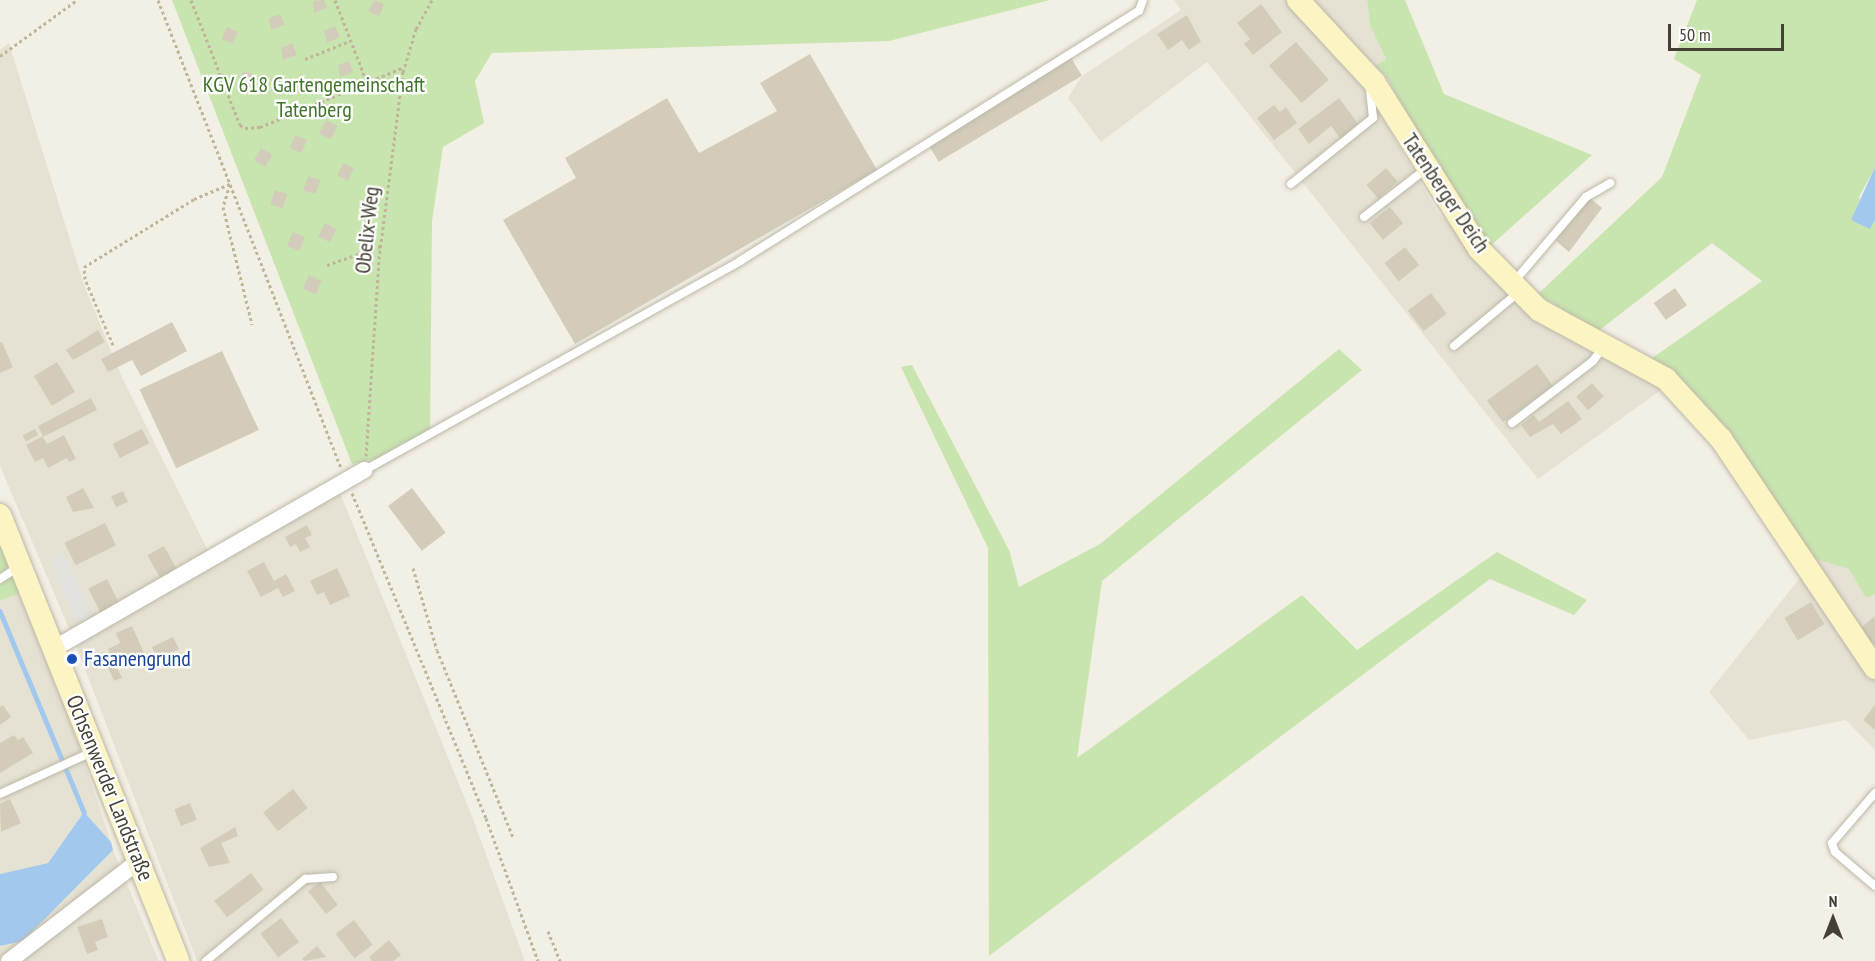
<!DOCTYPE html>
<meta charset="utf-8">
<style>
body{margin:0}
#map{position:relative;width:1875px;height:961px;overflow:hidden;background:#f2efe5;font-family:"PT Sans Narrow",sans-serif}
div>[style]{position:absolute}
.residential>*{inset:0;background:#e6e2d3}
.green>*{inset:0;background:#c8e5af}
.parking>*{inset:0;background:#e3e1dd}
.water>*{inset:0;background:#a3c8ee}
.stream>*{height:4.5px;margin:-2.25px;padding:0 2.25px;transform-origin:2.25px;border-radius:2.25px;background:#a3c8ee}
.building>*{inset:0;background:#d3ccbb;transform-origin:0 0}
.path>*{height:3px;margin-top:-1.5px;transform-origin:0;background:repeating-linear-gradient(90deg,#beb59a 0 3px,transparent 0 6px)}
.roads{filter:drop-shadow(0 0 2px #bdb8a8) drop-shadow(0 0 2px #bdb8a8)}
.lane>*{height:8px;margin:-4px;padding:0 4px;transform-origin:4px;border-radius:4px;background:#fff}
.street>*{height:16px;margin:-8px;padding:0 8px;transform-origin:8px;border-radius:8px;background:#fff}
.secondary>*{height:22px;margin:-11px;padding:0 11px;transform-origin:11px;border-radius:11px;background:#fdf4c4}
.dots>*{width:16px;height:16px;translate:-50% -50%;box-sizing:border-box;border:3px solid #fff;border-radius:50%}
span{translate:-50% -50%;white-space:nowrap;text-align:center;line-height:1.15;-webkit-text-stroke:4.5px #fff;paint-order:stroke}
.park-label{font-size:22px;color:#40742a}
.street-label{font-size:22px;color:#444035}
.transit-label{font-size:22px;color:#164399}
.left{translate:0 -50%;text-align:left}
.north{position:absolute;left:1803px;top:889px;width:60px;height:60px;-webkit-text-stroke:4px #fff;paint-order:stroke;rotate:0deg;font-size:16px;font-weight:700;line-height:24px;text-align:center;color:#444035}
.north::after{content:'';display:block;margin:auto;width:21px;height:27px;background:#444035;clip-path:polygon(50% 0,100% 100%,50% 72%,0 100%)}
.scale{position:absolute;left:1668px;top:24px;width:116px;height:27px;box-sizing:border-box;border:3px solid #444035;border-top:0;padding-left:8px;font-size:18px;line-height:21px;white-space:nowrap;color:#444035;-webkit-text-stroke:4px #fff;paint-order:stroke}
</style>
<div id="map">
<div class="residential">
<i style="clip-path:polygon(1174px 0,1287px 0,1360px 80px,1438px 213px,1536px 310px,1665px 387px,1538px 479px,1207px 62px,1101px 142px,1068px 98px,1082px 76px,1181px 10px)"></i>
<i style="clip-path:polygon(1308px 0,1367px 0,1370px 25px,1386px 59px,1375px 66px)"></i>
<i style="clip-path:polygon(9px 43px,84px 285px,121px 375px,213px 561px,340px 493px,472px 816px,525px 961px,197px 961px,73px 638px,0 466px,0 50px)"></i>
<i style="clip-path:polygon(1815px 559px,1849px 569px,1866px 597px,1875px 594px,1875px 750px,1846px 720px,1749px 740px,1709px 692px)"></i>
<i style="clip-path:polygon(26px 590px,111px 842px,84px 812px,48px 863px,0 874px,0 601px)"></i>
<i style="clip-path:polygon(113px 850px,159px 961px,0 961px,0 946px,23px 941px)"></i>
</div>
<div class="green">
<i style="clip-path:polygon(172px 0,1050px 0,889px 41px,492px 53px,475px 81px,484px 123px,443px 147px,432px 221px,430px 430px,377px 459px,352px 464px)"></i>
<i style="clip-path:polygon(1367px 0,1405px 0,1444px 94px,1592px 155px,1489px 247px,1457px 201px,1385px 75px,1375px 66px,1386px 59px,1370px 25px)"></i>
<i style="clip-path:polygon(1697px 0,1875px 0,1875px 167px,1859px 197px,1870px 229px,1875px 220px,1875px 594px,1866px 598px,1849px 569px,1815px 559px,1648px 361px,1762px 281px,1712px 243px,1597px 332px,1538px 294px,1662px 177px,1701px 75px,1674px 59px)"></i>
<i style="clip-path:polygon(1339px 349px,1362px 370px,1102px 581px,1077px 758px,1302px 595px,1357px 650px,1497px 552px,1587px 600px,1574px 615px,1490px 579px,989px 956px,988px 548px,901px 367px,912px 365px,1009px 550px,1019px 587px,1100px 544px)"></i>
<i style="clip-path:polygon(0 529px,26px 590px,0 601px)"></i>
</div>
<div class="parking">
<i style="clip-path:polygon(63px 553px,96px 618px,78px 626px,50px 559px)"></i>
</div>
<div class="water">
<i style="clip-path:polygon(1875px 167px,1875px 220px,1870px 229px,1851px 220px)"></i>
<i style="clip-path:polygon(84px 812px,111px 842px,113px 850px,23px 941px,0 946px,0 874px,48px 863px)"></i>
</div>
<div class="stream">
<i style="left:0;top:611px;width:218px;rotate:67.3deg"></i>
</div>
<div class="building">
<i style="clip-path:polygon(324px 0,327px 8px,314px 13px,313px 1px)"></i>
<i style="clip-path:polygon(375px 0,384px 4px,379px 16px,368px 11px)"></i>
<i style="clip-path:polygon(1261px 4px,1282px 32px,1253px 55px,1244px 44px,1250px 39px,1237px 23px)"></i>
<i style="clip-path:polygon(280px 14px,285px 25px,271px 30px,269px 18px)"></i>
<i style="clip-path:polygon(1187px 15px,1201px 42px,1189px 50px,1182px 40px,1168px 50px,1157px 34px)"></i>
<i style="clip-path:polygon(335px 26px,340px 37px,327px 43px,324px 31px)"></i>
<i style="left:227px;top:27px;width:12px;height:13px;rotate:24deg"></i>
<i style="left:1296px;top:42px;width:50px;height:36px;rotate:49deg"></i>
<i style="clip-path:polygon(292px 43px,297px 55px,283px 60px,281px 48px)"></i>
<i style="clip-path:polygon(810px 54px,877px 170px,575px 344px,503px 220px,576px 178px,565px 158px,667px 98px,699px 153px,777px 111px,760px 83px)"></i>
<i style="left:1070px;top:56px;width:23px;height:167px;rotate:59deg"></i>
<i style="clip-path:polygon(349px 61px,353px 72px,340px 77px,338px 65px)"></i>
<i style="left:243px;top:71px;width:13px;height:12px;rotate:18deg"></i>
<i style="clip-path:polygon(305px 77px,310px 89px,297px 94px,294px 81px)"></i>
<i style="clip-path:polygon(1339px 98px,1359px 125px,1341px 139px,1331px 126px,1309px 144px,1298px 129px)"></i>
<i style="clip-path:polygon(1274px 105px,1280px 112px,1286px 107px,1297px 123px,1274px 140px,1257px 118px)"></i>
<i style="left:326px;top:120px;width:13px;height:15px;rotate:27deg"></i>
<i style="left:295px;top:135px;width:13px;height:14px;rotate:23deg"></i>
<i style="left:261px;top:148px;width:13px;height:14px;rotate:29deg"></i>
<i style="left:343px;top:163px;width:12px;height:14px;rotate:24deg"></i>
<i style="left:1386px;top:168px;width:18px;height:26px;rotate:49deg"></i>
<i style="left:308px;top:176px;width:13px;height:15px;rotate:18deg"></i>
<i style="left:275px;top:190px;width:13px;height:15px;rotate:18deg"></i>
<i style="clip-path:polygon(1590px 198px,1602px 208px,1569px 252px,1555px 240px)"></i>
<i style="left:1390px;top:207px;width:21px;height:26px;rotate:51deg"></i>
<i style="left:325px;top:223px;width:13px;height:15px;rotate:27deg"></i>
<i style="left:293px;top:232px;width:13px;height:15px;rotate:23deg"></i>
<i style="left:1405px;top:247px;width:23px;height:26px;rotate:52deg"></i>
<i style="left:309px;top:275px;width:14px;height:15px;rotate:25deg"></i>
<i style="left:1675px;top:288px;width:21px;height:26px;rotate:55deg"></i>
<i style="left:1431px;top:293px;width:26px;height:29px;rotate:53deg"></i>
<i style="clip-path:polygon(172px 322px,187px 351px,141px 376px,132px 360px,108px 372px,101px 359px)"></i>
<i style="clip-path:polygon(98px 330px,105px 342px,73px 360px,66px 350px)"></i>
<i style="clip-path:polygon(2px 342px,13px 367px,0 373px,0 343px)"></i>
<i style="left:222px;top:351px;width:87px;height:91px;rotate:65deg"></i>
<i style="left:57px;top:362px;width:35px;height:27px;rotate:59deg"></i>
<i style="left:1537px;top:364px;width:27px;height:62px;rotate:54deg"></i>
<i style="left:1592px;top:383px;width:18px;height:21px;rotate:49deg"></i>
<i style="clip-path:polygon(91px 398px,97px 410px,43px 437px,47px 444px,64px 435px,76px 459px,69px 462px,67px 458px,48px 468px,43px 458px,35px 462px,26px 445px,43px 436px,38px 426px)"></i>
<i style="clip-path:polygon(1568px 401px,1582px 419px,1561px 434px,1553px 424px,1530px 437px,1521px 425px,1534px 415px,1539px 422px)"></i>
<i style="left:35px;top:429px;width:7px;height:14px;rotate:63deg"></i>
<i style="left:142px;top:429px;width:16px;height:33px;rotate:63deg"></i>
<i style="clip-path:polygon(83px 488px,94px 508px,73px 512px,66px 497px)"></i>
<i style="left:412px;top:488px;width:56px;height:30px;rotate:53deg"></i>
<i style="left:123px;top:491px;width:12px;height:13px;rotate:66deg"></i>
<i style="left:105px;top:523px;width:25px;height:45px;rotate:64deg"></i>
<i style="clip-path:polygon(307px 525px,312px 535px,305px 538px,310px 547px,300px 552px,296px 544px,290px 547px,285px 537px)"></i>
<i style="left:164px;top:546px;width:26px;height:19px;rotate:61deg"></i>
<i style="clip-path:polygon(264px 562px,274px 581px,286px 574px,295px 591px,283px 597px,278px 588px,261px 597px,247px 571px)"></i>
<i style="clip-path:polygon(337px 568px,350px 596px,330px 605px,324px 592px,317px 595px,310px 581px)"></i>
<i style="left:107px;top:579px;width:28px;height:21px;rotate:63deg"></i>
<i style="left:1811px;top:602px;width:26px;height:31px;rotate:59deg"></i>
<i style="clip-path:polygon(1875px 616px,1875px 646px,1857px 631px)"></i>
<i style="clip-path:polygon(132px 626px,145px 655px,117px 667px,122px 678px,114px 681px,105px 660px,112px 658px,108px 649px,120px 643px,116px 633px)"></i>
<i style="clip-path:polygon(173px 637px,179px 649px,173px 652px,176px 659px,166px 664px,163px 657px,158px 660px,152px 647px)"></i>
<i style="clip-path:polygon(3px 705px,11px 717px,0 725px,0 707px)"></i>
<i style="clip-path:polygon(1875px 705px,1875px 730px,1863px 720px)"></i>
<i style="clip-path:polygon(14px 735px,18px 740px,23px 737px,33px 753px,0 773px,0 743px)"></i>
<i style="left:293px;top:789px;width:24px;height:38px;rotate:52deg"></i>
<i style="clip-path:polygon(10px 799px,21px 823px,1px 832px,0 804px)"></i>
<i style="left:190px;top:803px;width:18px;height:17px;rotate:68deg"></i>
<i style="clip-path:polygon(235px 827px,238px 836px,221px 843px,230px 863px,209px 867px,200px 848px)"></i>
<i style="left:251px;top:873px;width:21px;height:46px;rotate:53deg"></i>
<i style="left:320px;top:882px;width:29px;height:15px;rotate:52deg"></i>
<i style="left:281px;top:918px;width:30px;height:26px;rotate:53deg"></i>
<i style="clip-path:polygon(102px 919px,108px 937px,95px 942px,98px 950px,87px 954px,77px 927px)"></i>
<i style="left:354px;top:920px;width:31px;height:23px;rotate:53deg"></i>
<i style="clip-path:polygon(389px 940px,401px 955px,393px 961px,372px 961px,369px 957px)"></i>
<i style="clip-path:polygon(317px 946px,326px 957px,304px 961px,302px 959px)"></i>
</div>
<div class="path">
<i style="left:158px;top:0;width:503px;rotate:68.64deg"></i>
<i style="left:191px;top:0;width:134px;rotate:68.6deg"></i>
<i style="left:240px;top:125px;width:6px;rotate:31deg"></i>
<i style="left:245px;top:128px;width:15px;rotate:-4deg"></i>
<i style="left:260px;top:127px;width:156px;rotate:-22.6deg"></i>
<i style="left:335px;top:0;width:91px;rotate:68.8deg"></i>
<i style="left:0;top:56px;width:95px;rotate:-36deg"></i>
<i style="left:305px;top:59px;width:48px;rotate:-21.8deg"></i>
<i style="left:221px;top:75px;width:6px"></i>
<i style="left:327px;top:265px;width:57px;rotate:-19.4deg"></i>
<i style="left:113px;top:345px;width:72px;rotate:-113deg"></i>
<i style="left:85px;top:279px;width:12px;rotate:-95deg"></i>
<i style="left:84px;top:267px;width:129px;rotate:-31.7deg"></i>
<i style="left:194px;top:199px;width:39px;rotate:-23deg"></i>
<i style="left:230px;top:184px;width:24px;rotate:107deg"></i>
<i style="left:223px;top:207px;width:121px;rotate:76.1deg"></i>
<i style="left:366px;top:456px;width:197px;rotate:-86.2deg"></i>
<i style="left:379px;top:259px;width:189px;rotate:-82.7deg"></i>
<i style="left:403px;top:72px;width:45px;rotate:-73.2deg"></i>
<i style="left:416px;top:29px;width:33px;rotate:-61deg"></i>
<i style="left:352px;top:493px;width:352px;rotate:67.6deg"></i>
<i style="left:486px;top:818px;width:152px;rotate:70deg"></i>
<i style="left:413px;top:568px;width:85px;rotate:73.7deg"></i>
<i style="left:437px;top:650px;width:202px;rotate:67.9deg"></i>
<i style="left:548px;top:931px;width:32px;rotate:68deg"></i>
</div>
<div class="roads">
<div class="lane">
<i style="left:1291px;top:184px;width:105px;rotate:-38.8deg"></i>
<i style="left:1373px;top:118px;width:30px;rotate:-96deg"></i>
<i style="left:1364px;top:217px;width:80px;rotate:-37.9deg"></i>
<i style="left:1513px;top:283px;width:113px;rotate:-49.7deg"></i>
<i style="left:1586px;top:197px;width:28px;rotate:-30deg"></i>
<i style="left:1454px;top:346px;width:86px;rotate:-39.8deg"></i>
<i style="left:1512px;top:423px;width:102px;rotate:-37.4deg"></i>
<i style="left:1593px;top:361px;width:19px;rotate:-54deg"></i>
<i style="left:365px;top:470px;width:429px;rotate:-29.1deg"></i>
<i style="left:740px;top:261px;width:471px;rotate:-32.1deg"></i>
<i style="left:1139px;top:11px;width:12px;rotate:-70deg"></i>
<i style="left:0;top:579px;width:24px;rotate:-33deg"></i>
<i style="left:1875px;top:793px;width:66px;rotate:130.7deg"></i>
<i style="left:1832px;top:843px;width:9px;rotate:72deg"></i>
<i style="left:1835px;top:852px;width:52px;rotate:40.4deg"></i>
<i style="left:0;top:794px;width:101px;rotate:-24.5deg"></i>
<i style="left:206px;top:961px;width:129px;rotate:-39.6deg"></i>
<i style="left:305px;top:879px;width:28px;rotate:-4deg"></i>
</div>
<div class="street">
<i style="left:55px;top:648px;width:357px;rotate:-29.9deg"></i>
<i style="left:9px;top:961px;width:164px;rotate:-37.6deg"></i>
</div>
<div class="secondary">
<i style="left:1298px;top:0;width:112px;rotate:47.2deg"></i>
<i style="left:1374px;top:82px;width:197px;rotate:57.8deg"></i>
<i style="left:1479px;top:249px;width:86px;rotate:45.5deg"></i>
<i style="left:1539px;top:310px;width:145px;rotate:28.5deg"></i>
<i style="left:1666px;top:379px;width:81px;rotate:47.5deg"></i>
<i style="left:1721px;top:439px;width:276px;rotate:56.1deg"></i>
<i style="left:0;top:515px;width:480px;rotate:68.2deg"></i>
</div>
</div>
<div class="dots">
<i style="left:72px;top:659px;background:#1a4fb4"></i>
</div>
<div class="park-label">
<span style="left:314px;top:97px">KGV 618 Gartengemeinschaft<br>Tatenberg</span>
</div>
<div class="street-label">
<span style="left:1446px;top:193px;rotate:56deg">Tatenberger Deich</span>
<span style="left:367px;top:230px;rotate:-84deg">Obelix-Weg</span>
<span style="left:110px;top:788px;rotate:68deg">Ochsenwerder Landstraße</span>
</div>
<div class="transit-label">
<span class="left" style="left:84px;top:659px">Fasanengrund</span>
</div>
<div class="north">N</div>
<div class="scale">50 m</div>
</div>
